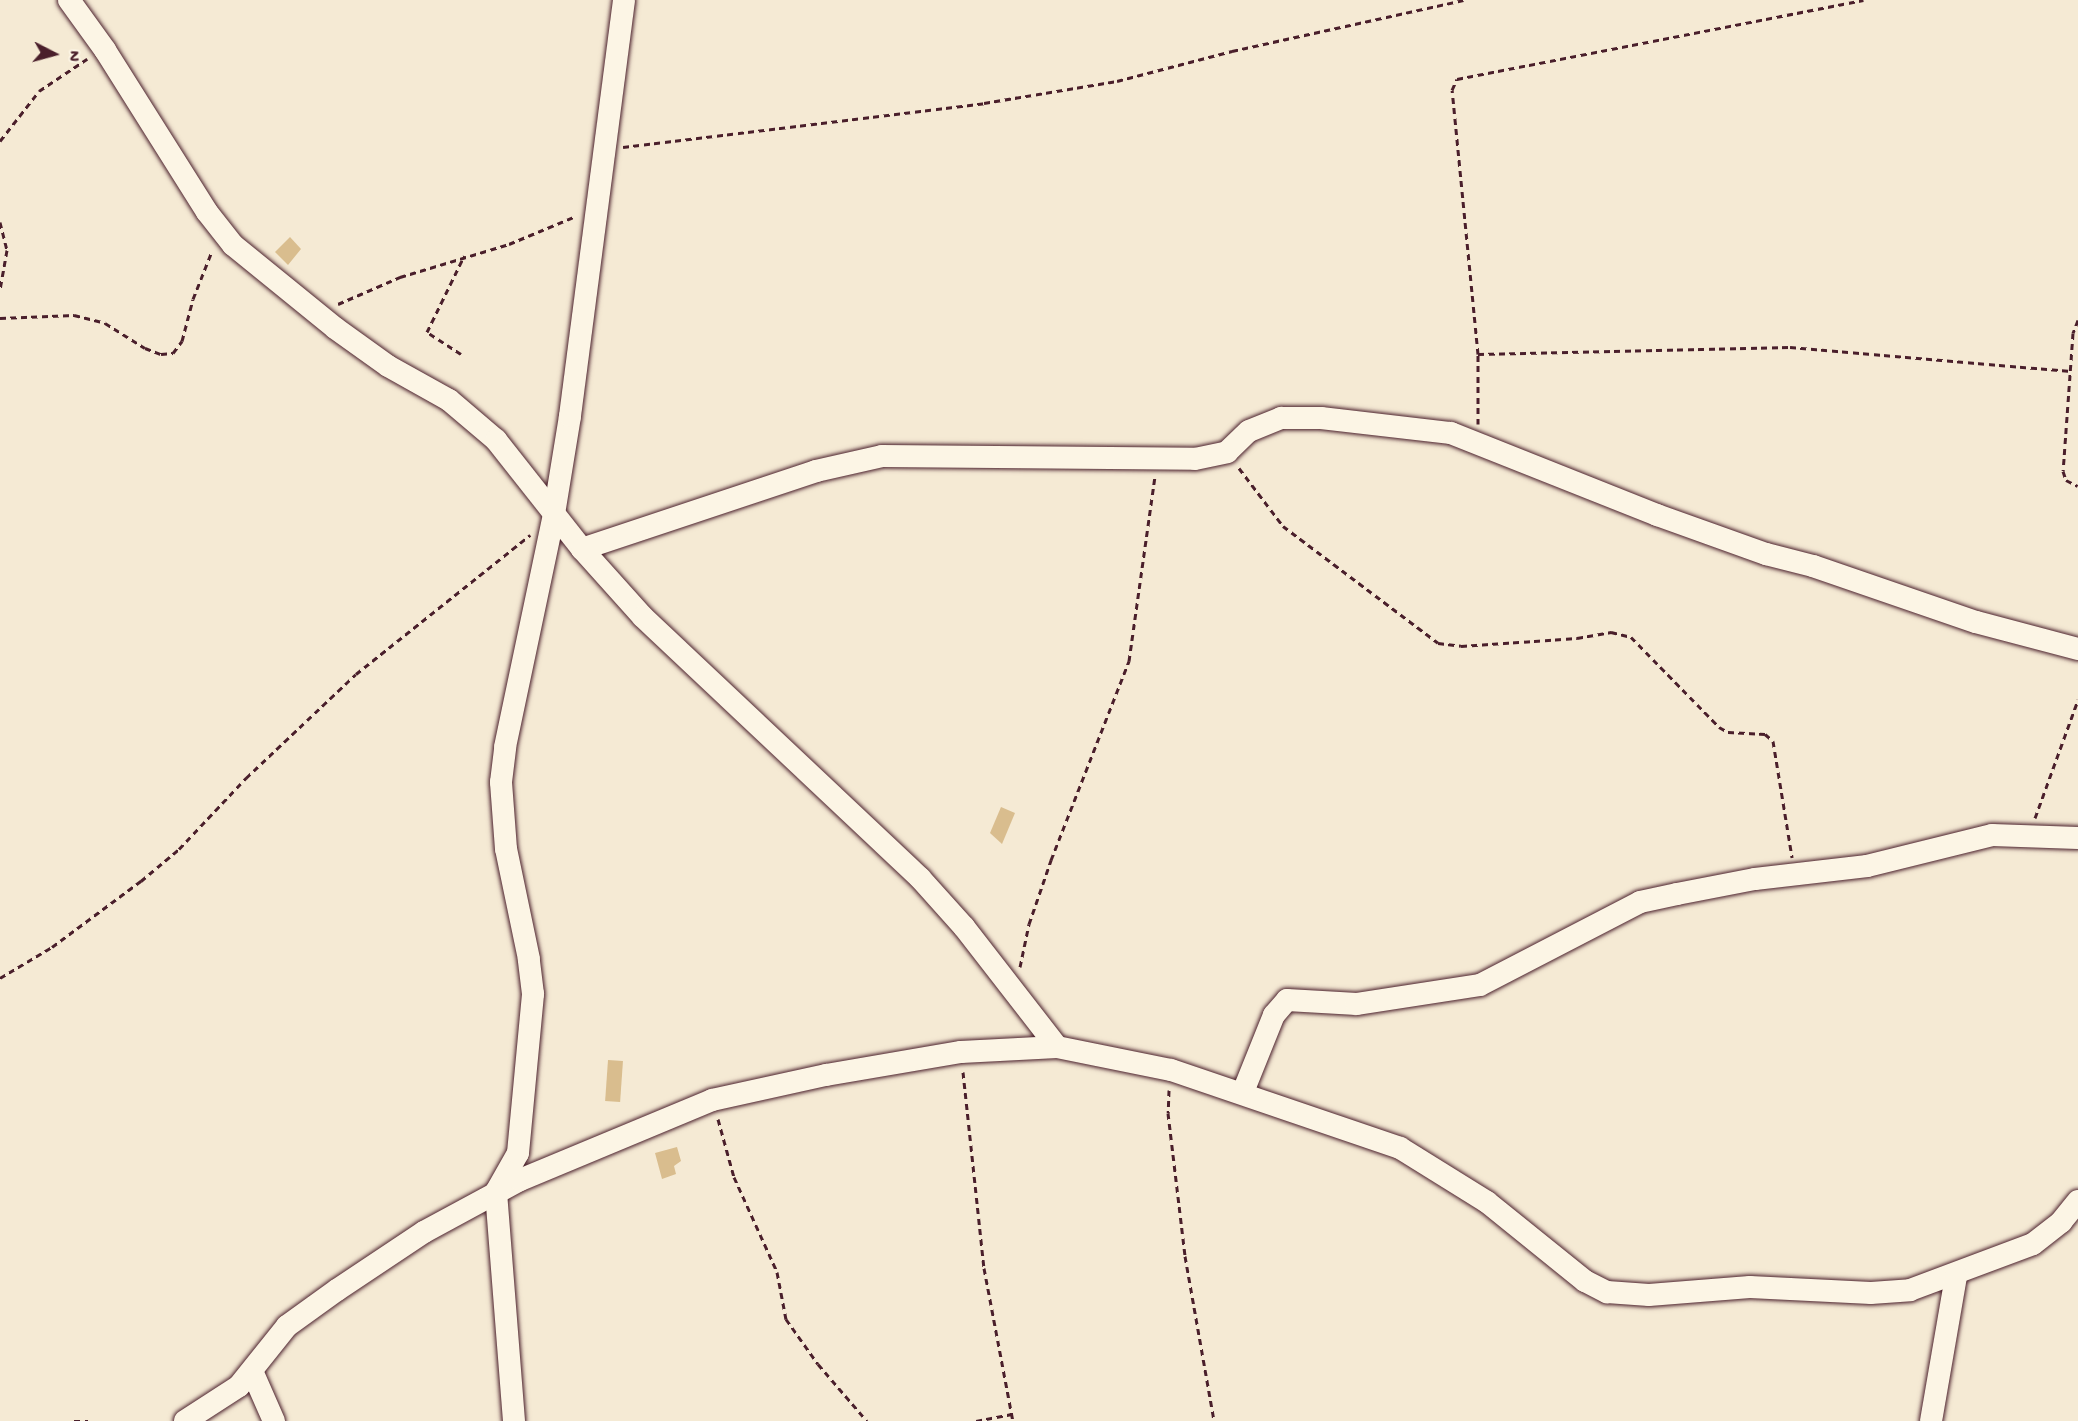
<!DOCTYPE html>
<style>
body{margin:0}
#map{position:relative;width:2078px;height:1421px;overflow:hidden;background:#f5ead4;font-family:"Gochi Hand",sans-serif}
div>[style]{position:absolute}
.building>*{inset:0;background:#d9bd8e;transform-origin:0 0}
.path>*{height:3px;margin-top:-1.5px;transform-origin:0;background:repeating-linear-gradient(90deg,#4a1f2b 0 6px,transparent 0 10.5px)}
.roads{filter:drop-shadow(0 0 2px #4a1f2b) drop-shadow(0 0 2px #4a1f2b)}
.minor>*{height:22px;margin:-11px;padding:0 11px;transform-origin:11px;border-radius:11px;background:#fcf5e5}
span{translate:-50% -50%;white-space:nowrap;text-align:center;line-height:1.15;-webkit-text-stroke:4.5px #fcf5e5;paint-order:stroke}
.north{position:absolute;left:24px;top:24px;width:60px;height:60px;-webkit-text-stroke:4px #fcf5e5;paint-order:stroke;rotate:96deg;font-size:16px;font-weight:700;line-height:24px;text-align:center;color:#4a1f2b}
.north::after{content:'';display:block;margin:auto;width:21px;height:27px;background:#4a1f2b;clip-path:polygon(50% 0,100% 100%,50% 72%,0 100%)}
</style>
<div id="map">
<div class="building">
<i style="clip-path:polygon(290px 237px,301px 249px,288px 265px,275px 252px)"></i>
<i style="clip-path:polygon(1001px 807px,1015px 813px,1002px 844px,990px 833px)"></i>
<i style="left:608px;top:1060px;width:15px;height:41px;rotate:4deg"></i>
<i style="clip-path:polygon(677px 1147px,681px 1161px,674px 1166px,676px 1174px,662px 1179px,655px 1153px)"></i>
</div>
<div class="path">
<i style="left:0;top:141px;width:63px;rotate:-52deg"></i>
<i style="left:39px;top:91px;width:58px;rotate:-33.7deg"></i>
<i style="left:623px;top:147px;width:364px;rotate:-6.9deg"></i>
<i style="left:984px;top:103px;width:135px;rotate:-9.4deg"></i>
<i style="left:1117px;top:81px;width:119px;rotate:-14.6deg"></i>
<i style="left:1232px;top:51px;width:237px;rotate:-12.4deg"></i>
<i style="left:0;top:222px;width:29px;rotate:76deg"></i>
<i style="left:7px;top:250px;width:39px;rotate:100deg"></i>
<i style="left:338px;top:304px;width:68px;rotate:-23.5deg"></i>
<i style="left:400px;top:277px;width:114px;rotate:-16.8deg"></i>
<i style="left:509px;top:244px;width:73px;rotate:-22.7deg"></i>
<i style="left:0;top:318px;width:74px;rotate:-2.3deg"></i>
<i style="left:74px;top:315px;width:32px;rotate:14deg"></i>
<i style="left:105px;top:323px;width:47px;rotate:32deg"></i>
<i style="left:145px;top:348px;width:17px;rotate:21deg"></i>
<i style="left:161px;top:354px;width:12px;rotate:-5deg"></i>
<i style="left:173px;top:353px;width:15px;rotate:-53deg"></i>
<i style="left:182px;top:341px;width:43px;rotate:-75.3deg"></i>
<i style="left:193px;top:299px;width:52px;rotate:-68.4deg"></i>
<i style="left:2078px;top:320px;width:14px;rotate:111deg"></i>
<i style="left:2073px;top:333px;width:138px;rotate:94.1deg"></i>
<i style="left:2063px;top:471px;width:9px;rotate:72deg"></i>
<i style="left:2066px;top:480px;width:13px;rotate:27deg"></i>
<i style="left:461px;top:354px;width:40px;rotate:-147.1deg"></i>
<i style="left:427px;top:332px;width:85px;rotate:-64deg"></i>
<i style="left:1478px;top:354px;width:312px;rotate:-1.3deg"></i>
<i style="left:1790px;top:347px;width:282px;rotate:4.9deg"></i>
<i style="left:1478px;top:424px;width:70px;rotate:-90deg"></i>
<i style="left:1478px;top:354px;width:265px;rotate:-95.6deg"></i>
<i style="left:1452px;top:90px;width:12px;rotate:-66deg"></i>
<i style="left:1457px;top:79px;width:414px;rotate:-11deg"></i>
<i style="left:1239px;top:468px;width:73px;rotate:52.8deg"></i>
<i style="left:1283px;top:526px;width:194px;rotate:37deg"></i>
<i style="left:1438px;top:643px;width:23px;rotate:7deg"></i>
<i style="left:1461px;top:646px;width:116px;rotate:-3.9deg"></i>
<i style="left:1577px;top:638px;width:35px;rotate:-10deg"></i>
<i style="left:1611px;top:632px;width:21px;rotate:14deg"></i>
<i style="left:1631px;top:637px;width:126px;rotate:45.6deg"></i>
<i style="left:1719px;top:727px;width:10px;rotate:29deg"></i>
<i style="left:1728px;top:732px;width:37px;rotate:3deg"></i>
<i style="left:1765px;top:734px;width:11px;rotate:41deg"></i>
<i style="left:1773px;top:741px;width:118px;rotate:80.7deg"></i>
<i style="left:2035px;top:818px;width:126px;rotate:-70deg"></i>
<i style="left:1020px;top:967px;width:44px;rotate:-78.2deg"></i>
<i style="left:1029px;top:924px;width:68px;rotate:-71deg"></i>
<i style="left:1051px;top:860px;width:214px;rotate:-68.6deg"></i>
<i style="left:1129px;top:661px;width:187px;rotate:-82deg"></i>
<i style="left:0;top:978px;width:61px;rotate:-30.8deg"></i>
<i style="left:52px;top:947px;width:111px;rotate:-36.6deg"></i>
<i style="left:141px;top:881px;width:50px;rotate:-40.1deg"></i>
<i style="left:179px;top:849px;width:98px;rotate:-46.7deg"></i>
<i style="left:246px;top:778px;width:151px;rotate:-43.4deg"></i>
<i style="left:356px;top:674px;width:223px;rotate:-38.6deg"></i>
<i style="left:963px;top:1072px;width:197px;rotate:83.9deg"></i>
<i style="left:984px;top:1268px;width:156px;rotate:79.3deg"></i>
<i style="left:1169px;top:1090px;width:23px;rotate:92deg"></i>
<i style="left:1168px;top:1113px;width:144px;rotate:83.2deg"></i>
<i style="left:1185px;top:1256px;width:168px;rotate:80deg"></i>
<i style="left:718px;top:1119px;width:60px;rotate:74.6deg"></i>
<i style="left:734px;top:1177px;width:104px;rotate:65.6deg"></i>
<i style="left:777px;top:1272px;width:48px;rotate:79.2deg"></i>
<i style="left:786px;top:1319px;width:55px;rotate:54.6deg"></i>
<i style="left:818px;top:1364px;width:75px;rotate:49.3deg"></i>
<i style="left:74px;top:1421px;width:14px"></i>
<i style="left:976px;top:1421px;width:38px;rotate:-11deg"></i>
</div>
<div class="roads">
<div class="minor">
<i style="left:69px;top:0;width:62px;rotate:54.2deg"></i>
<i style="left:105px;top:50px;width:191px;rotate:57.8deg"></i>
<i style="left:207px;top:212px;width:42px;rotate:51.8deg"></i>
<i style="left:233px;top:245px;width:132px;rotate:39.1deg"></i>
<i style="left:335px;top:328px;width:65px;rotate:35.6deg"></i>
<i style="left:388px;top:366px;width:70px;rotate:29.1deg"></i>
<i style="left:449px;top:400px;width:62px;rotate:40.4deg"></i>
<i style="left:496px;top:440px;width:139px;rotate:51.7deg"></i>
<i style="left:582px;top:549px;width:91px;rotate:48.1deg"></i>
<i style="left:643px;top:617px;width:381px;rotate:43.3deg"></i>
<i style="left:920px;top:878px;width:66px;rotate:48.1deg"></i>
<i style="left:964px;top:927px;width:152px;rotate:52.2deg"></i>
<i style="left:582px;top:549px;width:247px;rotate:-18.4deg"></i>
<i style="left:816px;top:471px;width:68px;rotate:-12.8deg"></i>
<i style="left:882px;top:456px;width:313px;rotate:0.5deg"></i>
<i style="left:1195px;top:459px;width:33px;rotate:-12deg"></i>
<i style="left:1227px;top:452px;width:30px;rotate:-44deg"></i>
<i style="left:1249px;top:431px;width:35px;rotate:-22deg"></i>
<i style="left:1281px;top:418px;width:40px"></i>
<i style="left:1321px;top:418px;width:131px;rotate:6.6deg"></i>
<i style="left:1451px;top:433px;width:222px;rotate:21.7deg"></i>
<i style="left:1657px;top:515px;width:116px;rotate:19.7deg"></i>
<i style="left:1766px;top:554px;width:49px;rotate:14.3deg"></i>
<i style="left:1813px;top:566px;width:172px;rotate:19deg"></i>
<i style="left:1976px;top:622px;width:106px;rotate:14.8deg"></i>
<i style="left:1243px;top:1092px;width:83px;rotate:-68.1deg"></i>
<i style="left:1274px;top:1015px;width:20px;rotate:-49deg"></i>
<i style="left:1287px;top:1000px;width:70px;rotate:3.3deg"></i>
<i style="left:1357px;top:1004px;width:124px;rotate:-8.8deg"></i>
<i style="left:1480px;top:985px;width:180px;rotate:-27.4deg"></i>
<i style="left:1640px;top:902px;width:38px;rotate:-12deg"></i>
<i style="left:1677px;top:894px;width:79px;rotate:-10.9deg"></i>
<i style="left:1755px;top:879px;width:113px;rotate:-6.6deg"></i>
<i style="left:1867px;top:866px;width:129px;rotate:-13.9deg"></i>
<i style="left:1992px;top:835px;width:86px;rotate:2deg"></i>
<i style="left:252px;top:1371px;width:55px;rotate:66.3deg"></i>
<i style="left:185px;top:1421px;width:64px;rotate:-32.9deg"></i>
<i style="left:239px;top:1386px;width:77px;rotate:-51.3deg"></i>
<i style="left:287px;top:1326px;width:62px;rotate:-35.8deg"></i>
<i style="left:337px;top:1290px;width:105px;rotate:-33.7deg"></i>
<i style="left:424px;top:1232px;width:109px;rotate:-28.4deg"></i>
<i style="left:520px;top:1180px;width:208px;rotate:-22.6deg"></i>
<i style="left:712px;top:1100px;width:117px;rotate:-12.4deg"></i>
<i style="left:826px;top:1075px;width:137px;rotate:-9.7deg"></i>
<i style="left:961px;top:1052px;width:96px;rotate:-3deg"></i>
<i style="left:1057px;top:1047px;width:116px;rotate:11.4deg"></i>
<i style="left:1171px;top:1070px;width:242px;rotate:18.8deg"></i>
<i style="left:1400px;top:1148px;width:102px;rotate:31.8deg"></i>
<i style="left:1487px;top:1202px;width:126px;rotate:38.9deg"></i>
<i style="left:1585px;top:1281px;width:25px;rotate:27deg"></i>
<i style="left:1607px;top:1292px;width:42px;rotate:4.1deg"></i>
<i style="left:1649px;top:1295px;width:101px;rotate:-4.5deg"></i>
<i style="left:1750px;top:1287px;width:121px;rotate:2.8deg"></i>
<i style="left:1871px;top:1293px;width:39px;rotate:-4deg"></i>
<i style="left:1910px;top:1290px;width:131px;rotate:-20.5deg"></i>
<i style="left:2033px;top:1244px;width:36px;rotate:-38deg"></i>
<i style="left:2061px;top:1222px;width:27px;rotate:-51deg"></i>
<i style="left:514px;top:1421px;width:230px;rotate:-94.5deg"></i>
<i style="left:496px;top:1192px;width:45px;rotate:-60.6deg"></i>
<i style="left:518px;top:1153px;width:160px;rotate:-84.6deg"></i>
<i style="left:533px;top:994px;width:35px;rotate:-97deg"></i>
<i style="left:529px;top:959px;width:112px;rotate:-101.8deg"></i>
<i style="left:506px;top:849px;width:67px;rotate:-94.3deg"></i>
<i style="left:501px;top:782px;width:35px;rotate:-83deg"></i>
<i style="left:505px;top:747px;width:238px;rotate:-78.1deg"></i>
<i style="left:554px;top:514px;width:99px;rotate:-80.7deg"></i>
<i style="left:570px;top:416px;width:419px;rotate:-82.6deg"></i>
<i style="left:1931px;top:1421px;width:147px;rotate:-80.2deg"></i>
</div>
</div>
<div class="north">N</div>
</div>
